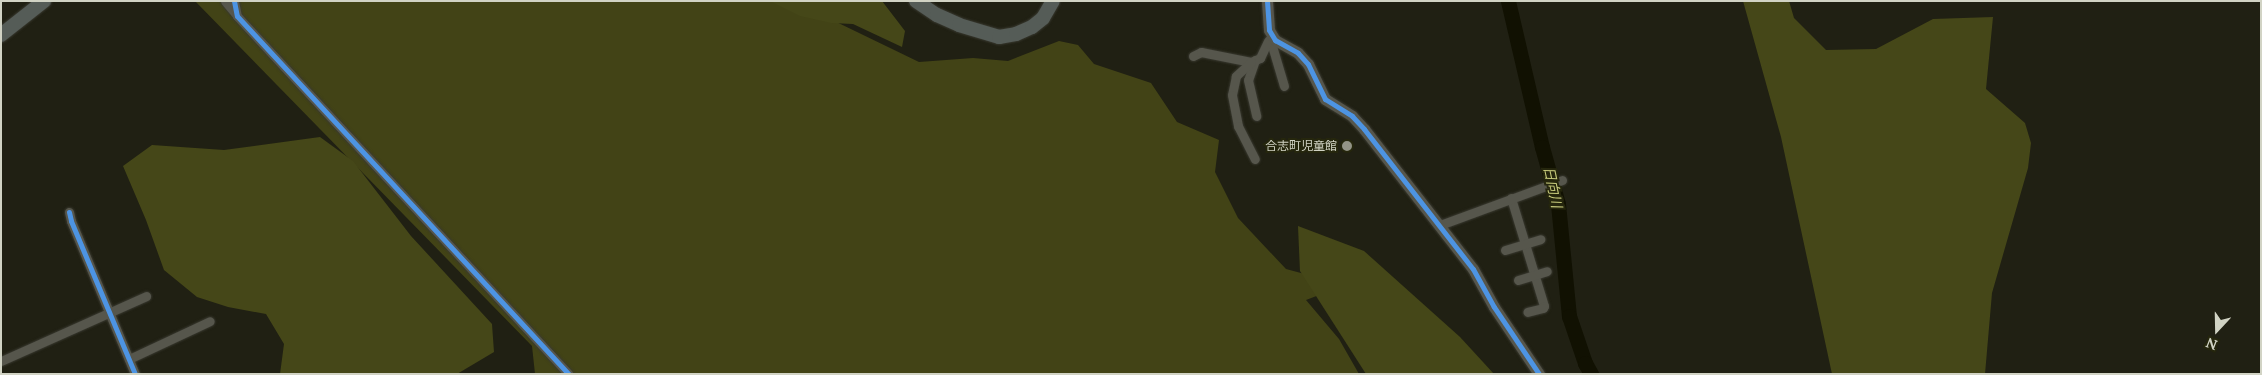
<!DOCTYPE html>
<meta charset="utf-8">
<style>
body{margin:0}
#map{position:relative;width:2262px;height:375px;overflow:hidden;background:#202013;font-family:Lora,"Noto Sans JP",serif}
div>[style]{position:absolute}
.green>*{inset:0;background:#424316}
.forest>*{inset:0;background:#454718}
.river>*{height:15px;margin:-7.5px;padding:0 7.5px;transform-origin:7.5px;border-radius:7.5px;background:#111102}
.roads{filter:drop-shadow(0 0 1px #393930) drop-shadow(0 0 1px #393930)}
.minor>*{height:9px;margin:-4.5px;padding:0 4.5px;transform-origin:4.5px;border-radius:4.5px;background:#56564c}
.tertiary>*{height:11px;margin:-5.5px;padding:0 5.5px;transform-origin:5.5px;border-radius:5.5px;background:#56564c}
.primary>*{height:14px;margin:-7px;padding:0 7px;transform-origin:7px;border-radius:7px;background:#555c57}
.cycleway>*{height:5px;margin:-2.5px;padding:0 2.5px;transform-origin:2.5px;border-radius:2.5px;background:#4d94e3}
.dots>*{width:14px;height:14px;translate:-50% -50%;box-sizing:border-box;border:2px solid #25260d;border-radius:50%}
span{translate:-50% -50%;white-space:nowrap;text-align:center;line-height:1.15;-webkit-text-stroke:4px #25260d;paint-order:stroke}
.poi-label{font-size:12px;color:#d1d3c4}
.right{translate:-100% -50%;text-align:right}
.water-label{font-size:14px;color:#c6ca7b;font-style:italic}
.frame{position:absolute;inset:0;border:2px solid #d1d3c4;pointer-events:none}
.north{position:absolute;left:2192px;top:305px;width:50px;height:50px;-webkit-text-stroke:4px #25260d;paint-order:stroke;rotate:201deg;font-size:14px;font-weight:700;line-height:20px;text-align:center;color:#d1d3c4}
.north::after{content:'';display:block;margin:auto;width:18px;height:22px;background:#d1d3c4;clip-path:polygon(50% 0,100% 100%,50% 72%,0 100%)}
</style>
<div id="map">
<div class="green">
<i style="clip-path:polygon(195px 1px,793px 1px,919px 62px,973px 58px,1008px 61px,1059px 41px,1078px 45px,1094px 64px,1151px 83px,1177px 122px,1219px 140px,1215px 172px,1238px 218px,1286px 269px,1327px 280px,1327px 292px,1306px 300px,1339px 339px,1359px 374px,535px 374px,532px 346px)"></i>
</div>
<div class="forest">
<i style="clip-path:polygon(770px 1px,882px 1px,905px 31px,902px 47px,853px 24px,831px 23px,800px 16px)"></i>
<i style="clip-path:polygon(1743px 1px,1789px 1px,1794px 18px,1826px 50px,1876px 49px,1933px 19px,1993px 17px,1986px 89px,2025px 123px,2031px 143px,2028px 168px,1992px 293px,1985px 374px,1832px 374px,1781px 137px)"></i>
<i style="clip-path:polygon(320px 137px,353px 161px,411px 236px,492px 324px,494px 352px,457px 374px,280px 374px,284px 344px,266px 314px,228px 307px,197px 297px,164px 270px,146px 220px,123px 166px,152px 145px,224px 150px)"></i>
<i style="clip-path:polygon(1298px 226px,1364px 251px,1460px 337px,1494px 374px,1366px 374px,1300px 271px)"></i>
</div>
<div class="river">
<i style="left:1508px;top:1px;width:150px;rotate:76.9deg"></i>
<i style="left:1542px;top:147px;width:59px;rotate:74.3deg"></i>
<i style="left:1558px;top:204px;width:113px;rotate:84.4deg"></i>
<i style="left:1569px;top:316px;width:50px;rotate:71.2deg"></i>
<i style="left:1585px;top:363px;width:13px;rotate:61deg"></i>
</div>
<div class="roads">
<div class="minor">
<i style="left:225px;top:1px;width:17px;rotate:50deg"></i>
<i style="left:234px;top:1px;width:15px;rotate:79deg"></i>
<i style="left:237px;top:16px;width:488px;rotate:47.2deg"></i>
<i style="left:1270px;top:39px;width:49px;rotate:73.4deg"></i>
<i style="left:1193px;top:56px;width:9px;rotate:-27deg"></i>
<i style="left:1201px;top:52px;width:51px;rotate:11.3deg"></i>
<i style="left:1251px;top:62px;width:10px;rotate:-24deg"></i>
<i style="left:1260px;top:58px;width:19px;rotate:-65deg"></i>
<i style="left:1255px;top:60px;width:21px;rotate:109deg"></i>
<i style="left:1248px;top:80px;width:37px;rotate:77deg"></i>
<i style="left:1251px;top:62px;width:21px;rotate:137deg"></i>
<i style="left:1236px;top:76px;width:19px;rotate:102deg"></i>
<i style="left:1232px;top:95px;width:32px;rotate:79deg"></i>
<i style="left:1238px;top:126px;width:37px;rotate:63deg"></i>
<i style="left:1511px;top:198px;width:113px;rotate:73deg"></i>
<i style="left:1544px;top:306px;width:2px;rotate:117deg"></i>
<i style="left:1543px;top:308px;width:16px;rotate:166deg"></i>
<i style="left:69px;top:212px;width:9px;rotate:77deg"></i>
<i style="left:71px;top:221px;width:166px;rotate:67.3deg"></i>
<i style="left:1440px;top:225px;width:130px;rotate:-20.2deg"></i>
<i style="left:1505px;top:250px;width:37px;rotate:-17deg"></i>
<i style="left:1518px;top:280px;width:30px;rotate:-17deg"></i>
<i style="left:129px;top:359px;width:89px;rotate:-25.1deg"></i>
<i style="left:1px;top:361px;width:159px;rotate:-24.1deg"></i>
</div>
<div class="tertiary">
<i style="left:1267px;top:1px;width:29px;rotate:86deg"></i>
<i style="left:1269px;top:30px;width:12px;rotate:59deg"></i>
<i style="left:1275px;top:40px;width:26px;rotate:29deg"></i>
<i style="left:1298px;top:53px;width:15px;rotate:48deg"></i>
<i style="left:1308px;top:64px;width:39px;rotate:64deg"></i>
<i style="left:1325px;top:99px;width:32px;rotate:32deg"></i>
<i style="left:1352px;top:116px;width:18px;rotate:47deg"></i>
<i style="left:1364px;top:129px;width:177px;rotate:52.1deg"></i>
<i style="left:1473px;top:269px;width:43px;rotate:61.1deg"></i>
<i style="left:1494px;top:307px;width:81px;rotate:56.1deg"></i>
</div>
<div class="primary">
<i style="left:916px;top:1px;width:25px;rotate:34deg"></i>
<i style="left:937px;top:15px;width:24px;rotate:24deg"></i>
<i style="left:959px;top:25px;width:42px;rotate:16.7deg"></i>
<i style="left:999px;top:37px;width:17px;rotate:-10deg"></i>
<i style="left:1016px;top:34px;width:17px;rotate:-24deg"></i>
<i style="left:1032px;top:27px;width:14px;rotate:-39deg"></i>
<i style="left:1043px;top:18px;width:20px;rotate:-60deg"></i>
<i style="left:1px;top:35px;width:55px;rotate:-38.3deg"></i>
</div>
</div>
<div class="cycleway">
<i style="left:234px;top:1px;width:15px;rotate:79deg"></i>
<i style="left:237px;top:16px;width:488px;rotate:47.2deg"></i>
<i style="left:1267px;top:1px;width:29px;rotate:86deg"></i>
<i style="left:1269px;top:30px;width:12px;rotate:59deg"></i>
<i style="left:1275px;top:40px;width:26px;rotate:29deg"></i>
<i style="left:1298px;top:53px;width:15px;rotate:48deg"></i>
<i style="left:1308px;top:64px;width:39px;rotate:64deg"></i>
<i style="left:1325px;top:99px;width:32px;rotate:32deg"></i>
<i style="left:1352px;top:116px;width:18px;rotate:47deg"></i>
<i style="left:1364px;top:129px;width:177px;rotate:52.1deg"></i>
<i style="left:1473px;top:269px;width:43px;rotate:61.1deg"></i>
<i style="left:1494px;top:307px;width:81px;rotate:56.1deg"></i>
<i style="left:69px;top:212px;width:9px;rotate:77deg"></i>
<i style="left:71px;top:221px;width:166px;rotate:67.3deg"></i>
</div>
<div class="dots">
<i style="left:1347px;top:146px;background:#939486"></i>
</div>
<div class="poi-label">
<span class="right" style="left:1337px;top:146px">合志町児童館</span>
</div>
<div class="water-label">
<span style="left:1553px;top:187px;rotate:78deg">日向川</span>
</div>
<div class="frame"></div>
<div class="north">N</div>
</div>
